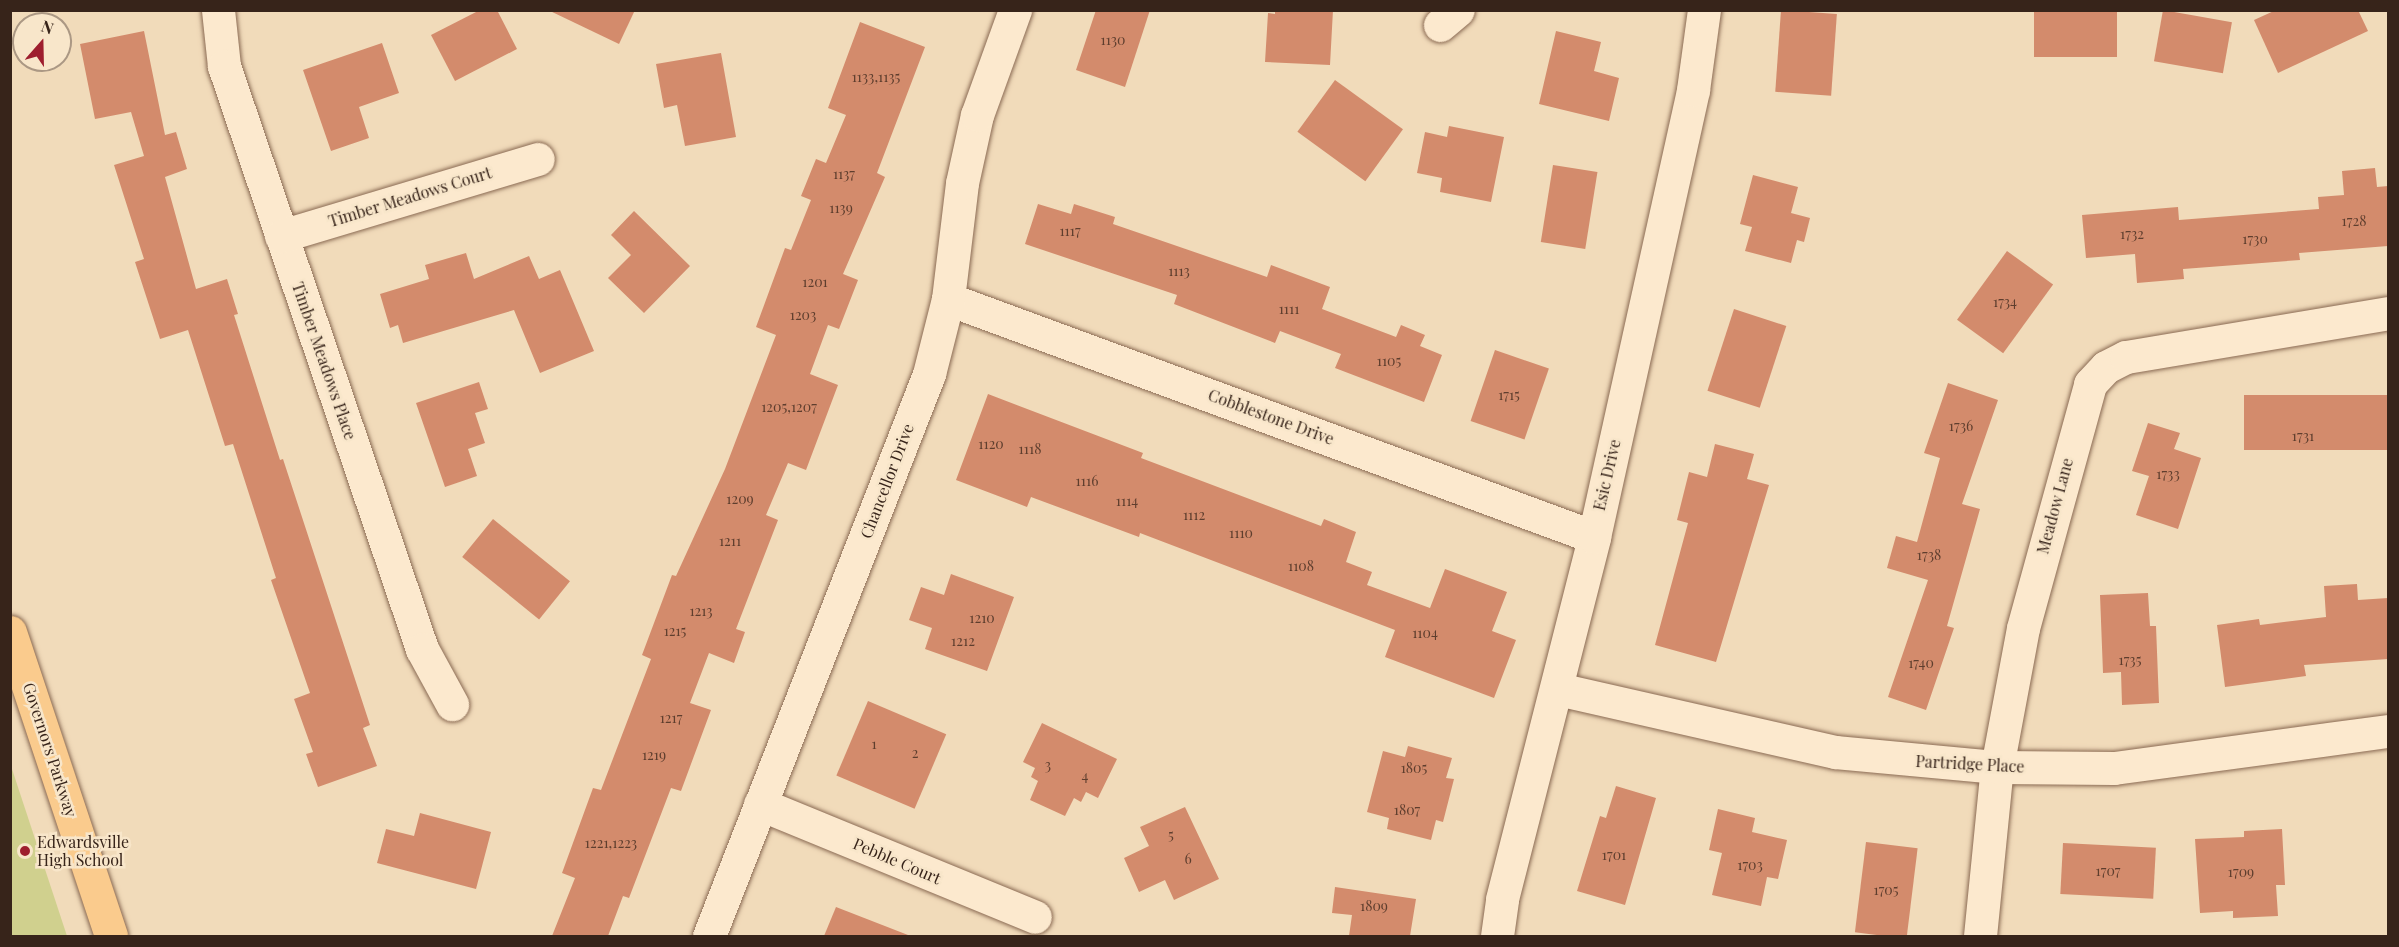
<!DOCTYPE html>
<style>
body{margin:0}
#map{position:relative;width:2399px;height:947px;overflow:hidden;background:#f1dbba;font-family:"Playfair Display",serif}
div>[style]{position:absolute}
.green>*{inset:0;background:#d0d08e}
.building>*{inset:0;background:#d38b6c;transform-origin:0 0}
.roads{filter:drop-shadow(0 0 2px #8a6a53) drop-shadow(0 0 2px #8a6a53)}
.street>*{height:33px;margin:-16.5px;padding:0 16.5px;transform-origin:16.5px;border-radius:16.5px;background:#fce9ce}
.secondary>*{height:33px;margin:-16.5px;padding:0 16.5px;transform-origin:16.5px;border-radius:16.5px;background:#fce9ce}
.primary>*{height:33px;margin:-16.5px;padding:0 16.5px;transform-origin:16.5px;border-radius:16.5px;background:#facb8d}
.dots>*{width:16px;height:16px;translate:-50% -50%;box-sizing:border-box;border:3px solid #f8e6ca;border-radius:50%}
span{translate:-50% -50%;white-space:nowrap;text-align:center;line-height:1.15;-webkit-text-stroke:5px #f8e6ca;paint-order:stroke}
.number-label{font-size:14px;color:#5e3e2e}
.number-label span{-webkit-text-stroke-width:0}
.street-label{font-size:16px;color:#37241a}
.poi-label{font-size:16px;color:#37241a}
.left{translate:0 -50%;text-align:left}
.frame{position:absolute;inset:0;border:12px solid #37241a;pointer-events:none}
.north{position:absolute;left:12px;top:12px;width:60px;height:60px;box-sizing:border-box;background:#f8e6ca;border:2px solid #ab9884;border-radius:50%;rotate:20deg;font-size:16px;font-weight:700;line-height:24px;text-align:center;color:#37241a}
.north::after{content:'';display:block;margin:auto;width:21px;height:27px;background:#9e1e2e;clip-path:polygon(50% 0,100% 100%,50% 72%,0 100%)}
</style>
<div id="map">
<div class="green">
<i style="clip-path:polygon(11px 766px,67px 936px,11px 936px)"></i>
</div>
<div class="building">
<i style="clip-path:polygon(480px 10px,497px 10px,517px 49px,455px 81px,431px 35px)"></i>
<i style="clip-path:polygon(548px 10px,635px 10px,619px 44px)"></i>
<i style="clip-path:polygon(1096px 10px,1150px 10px,1125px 87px,1076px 70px)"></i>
<i style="clip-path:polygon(1275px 10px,1333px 10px,1330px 65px,1265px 62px,1268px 13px,1275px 14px)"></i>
<i style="left:1781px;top:10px;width:56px;height:82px;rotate:4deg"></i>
<i style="left:2034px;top:10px;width:83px;height:47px"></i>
<i style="left:2163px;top:10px;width:70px;height:52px;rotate:10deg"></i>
<i style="clip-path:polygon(2276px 10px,2358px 10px,2368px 31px,2278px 73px,2254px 20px)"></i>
<i style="clip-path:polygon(860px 22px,925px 47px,877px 173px,885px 177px,843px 274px,858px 280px,839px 329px,828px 325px,810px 374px,838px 385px,806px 470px,788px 463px,766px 515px,778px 520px,736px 629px,745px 632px,734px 663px,709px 653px,690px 703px,711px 710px,681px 791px,671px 788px,629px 898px,623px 896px,608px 936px,552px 936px,575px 878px,562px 873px,593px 788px,601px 790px,651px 659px,642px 655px,672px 575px,676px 576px,725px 469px,776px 335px,756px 327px,785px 248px,791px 250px,811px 200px,801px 196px,816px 159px,826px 163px,846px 115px,828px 108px)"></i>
<i style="clip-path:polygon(144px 31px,165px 135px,176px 132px,187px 169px,165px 177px,196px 289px,227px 279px,238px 314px,234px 315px,280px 460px,283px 459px,370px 725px,363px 728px,377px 766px,318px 787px,306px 754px,313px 752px,294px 699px,310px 693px,271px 580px,276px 578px,233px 444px,225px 446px,188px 330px,160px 339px,135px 262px,144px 259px,114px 165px,144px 156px,131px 112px,95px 119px,80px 44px)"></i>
<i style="clip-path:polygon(1556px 31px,1601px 42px,1594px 71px,1619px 78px,1609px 121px,1539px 104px)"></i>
<i style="clip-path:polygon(382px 43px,399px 93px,359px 107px,369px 138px,331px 151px,303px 70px)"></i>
<i style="clip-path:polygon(721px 53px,736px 137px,685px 146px,677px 105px,664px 108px,656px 64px)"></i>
<i style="left:1335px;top:80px;width:84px;height:64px;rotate:36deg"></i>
<i style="clip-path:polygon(1449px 126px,1504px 137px,1491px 202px,1440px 192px,1442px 178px,1417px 173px,1425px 132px,1447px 137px)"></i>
<i style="left:1553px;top:165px;width:45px;height:78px;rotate:9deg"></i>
<i style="clip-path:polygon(2375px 168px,2377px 187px,2388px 186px,2388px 246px,2299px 253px,2300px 260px,2183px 269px,2184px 279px,2137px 283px,2135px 254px,2086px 258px,2082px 215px,2178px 207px,2179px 220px,2319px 209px,2318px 197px,2344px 195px,2342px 171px)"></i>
<i style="clip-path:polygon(1753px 175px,1798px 187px,1791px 213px,1810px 218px,1804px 242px,1797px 240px,1791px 263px,1745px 251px,1752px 227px,1740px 224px)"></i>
<i style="clip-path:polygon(1038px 204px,1071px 214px,1074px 204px,1115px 217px,1113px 224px,1267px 277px,1271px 265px,1330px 287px,1322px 309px,1396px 337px,1401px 325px,1425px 335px,1420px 346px,1442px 355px,1424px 402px,1335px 368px,1341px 354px,1280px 331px,1275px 343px,1174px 304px,1177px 295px,1025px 244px)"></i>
<i style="clip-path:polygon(634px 211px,690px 266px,644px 313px,608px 278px,631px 255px,611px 235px)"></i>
<i style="left:2007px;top:251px;width:57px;height:85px;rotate:36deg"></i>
<i style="clip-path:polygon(466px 253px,474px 279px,529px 256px,539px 279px,560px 270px,594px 351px,540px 373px,514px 310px,403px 343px,398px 325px,390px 328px,380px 294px,429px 279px,425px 265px)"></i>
<i style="left:1734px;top:309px;width:55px;height:86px;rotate:18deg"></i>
<i style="left:1495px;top:350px;width:57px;height:75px;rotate:19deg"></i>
<i style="clip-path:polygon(479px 382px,488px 409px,475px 413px,485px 443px,468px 449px,477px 476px,445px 487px,416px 403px)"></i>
<i style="clip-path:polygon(1948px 383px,1998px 400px,1962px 504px,1980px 509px,1947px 626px,1954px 628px,1926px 710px,1888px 697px,1928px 580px,1887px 568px,1896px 536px,1917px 542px,1940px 458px,1924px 453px)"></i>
<i style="clip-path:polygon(988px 394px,1143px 453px,1141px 458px,1321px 526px,1324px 519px,1356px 532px,1346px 562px,1372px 572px,1367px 585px,1430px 608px,1445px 569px,1507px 592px,1492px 631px,1516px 640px,1494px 698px,1385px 657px,1395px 630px,1140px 533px,1139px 537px,1031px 497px,1027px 507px,956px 480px)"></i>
<i style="left:2388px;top:395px;width:55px;height:144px;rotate:90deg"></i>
<i style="clip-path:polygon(2148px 423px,2180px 433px,2174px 449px,2201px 458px,2178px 529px,2136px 515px,2149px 476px,2132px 471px)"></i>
<i style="clip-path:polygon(1715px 444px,1754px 454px,1747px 479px,1769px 485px,1716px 662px,1655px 645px,1688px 523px,1677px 520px,1689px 472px,1707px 477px)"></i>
<i style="left:493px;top:519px;width:99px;height:49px;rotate:39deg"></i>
<i style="clip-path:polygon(951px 574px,1014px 597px,987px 671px,925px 649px,932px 628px,909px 620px,921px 587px,944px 595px)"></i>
<i style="clip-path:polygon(2357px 584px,2358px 600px,2388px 598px,2388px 659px,2304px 665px,2306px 676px,2225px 687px,2217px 625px,2259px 619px,2260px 625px,2326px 617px,2324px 586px)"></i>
<i style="clip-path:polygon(2148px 593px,2150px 626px,2156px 626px,2159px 703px,2122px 705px,2121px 672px,2103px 673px,2100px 595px)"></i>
<i style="left:868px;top:701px;width:85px;height:81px;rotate:23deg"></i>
<i style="clip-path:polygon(1042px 723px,1117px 759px,1098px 798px,1086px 792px,1081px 802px,1074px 798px,1065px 816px,1030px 800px,1038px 781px,1031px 777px,1035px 768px,1023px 762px)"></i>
<i style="clip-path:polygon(1408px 746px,1452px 758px,1446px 778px,1454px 779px,1443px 822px,1436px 820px,1431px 840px,1387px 829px,1389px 818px,1367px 812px,1383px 751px,1405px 757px)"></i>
<i style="clip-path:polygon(1616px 786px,1656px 798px,1625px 905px,1577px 891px,1600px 816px,1606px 818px)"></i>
<i style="clip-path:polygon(1185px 807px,1219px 879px,1174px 900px,1165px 880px,1139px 892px,1124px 858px,1149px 846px,1140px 827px)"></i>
<i style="clip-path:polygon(1718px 809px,1755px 818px,1752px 832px,1787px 840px,1778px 879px,1767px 877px,1761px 906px,1712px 895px,1722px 853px,1709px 850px)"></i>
<i style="clip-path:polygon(420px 813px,491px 832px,476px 889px,377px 863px,386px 829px,414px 836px)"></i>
<i style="clip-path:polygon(2282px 829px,2285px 885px,2276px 885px,2278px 916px,2233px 918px,2233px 911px,2200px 913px,2195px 839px,2244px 837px,2244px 831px)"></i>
<i style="left:1866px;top:842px;width:52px;height:91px;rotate:7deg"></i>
<i style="left:2063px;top:843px;width:93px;height:51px;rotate:3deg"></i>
<i style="clip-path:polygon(1335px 887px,1416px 899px,1410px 936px,1349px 936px,1352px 915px,1332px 913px)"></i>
<i style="clip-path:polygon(836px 907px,908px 935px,908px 936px,824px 936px)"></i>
</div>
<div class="roads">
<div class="street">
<i style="left:218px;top:10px;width:56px;rotate:83.9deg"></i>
<i style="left:224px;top:66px;width:616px;rotate:71.24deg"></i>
<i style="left:422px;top:649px;width:63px;rotate:61.4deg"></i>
<i style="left:1440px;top:25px;width:23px;rotate:-40deg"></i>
<i style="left:281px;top:236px;width:268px;rotate:-16.7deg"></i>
<i style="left:948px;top:299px;width:688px;rotate:20.22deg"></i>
<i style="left:1558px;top:689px;width:284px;rotate:12.8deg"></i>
<i style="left:1835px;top:752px;width:163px;rotate:5.3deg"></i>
<i style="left:1997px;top:767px;width:117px;rotate:0.5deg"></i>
<i style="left:2114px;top:768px;width:276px;rotate:-7.7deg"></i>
<i style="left:760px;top:804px;width:297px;rotate:22.3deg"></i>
<i style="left:709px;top:936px;width:604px;rotate:-68.62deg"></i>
<i style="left:929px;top:374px;width:77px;rotate:-75.8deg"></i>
<i style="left:948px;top:299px;width:117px;rotate:-83.1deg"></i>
<i style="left:962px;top:183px;width:70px;rotate:-77.6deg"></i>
<i style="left:977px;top:115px;width:112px;rotate:-70.1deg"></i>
<i style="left:1980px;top:936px;width:170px;rotate:-84.3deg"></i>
<i style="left:1997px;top:767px;width:141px;rotate:-79.4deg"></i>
<i style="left:2023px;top:628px;width:253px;rotate:-74.6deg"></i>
<i style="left:2090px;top:384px;width:23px;rotate:-47deg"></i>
<i style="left:2106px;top:367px;width:22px;rotate:-27deg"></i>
<i style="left:2126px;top:357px;width:266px;rotate:-9.5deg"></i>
</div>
<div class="secondary">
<i style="left:1497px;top:936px;width:37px;rotate:-82deg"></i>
<i style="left:1502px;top:899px;width:374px;rotate:-75.7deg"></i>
<i style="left:1594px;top:537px;width:458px;rotate:-77.5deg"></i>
<i style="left:1693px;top:90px;width:81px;rotate:-82.2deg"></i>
</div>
<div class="primary">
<i style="left:10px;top:632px;width:320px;rotate:71.6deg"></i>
</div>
</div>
<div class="dots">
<i style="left:25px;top:851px;background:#9e1e2e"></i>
</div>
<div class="number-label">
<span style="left:1113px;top:40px">1130</span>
<span style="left:876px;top:77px">1133,1135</span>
<span style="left:844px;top:174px">1137</span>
<span style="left:841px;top:208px">1139</span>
<span style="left:2354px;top:221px">1728</span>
<span style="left:1070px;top:231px">1117</span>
<span style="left:2132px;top:234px">1732</span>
<span style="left:2255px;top:239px">1730</span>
<span style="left:1179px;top:271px">1113</span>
<span style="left:815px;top:282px">1201</span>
<span style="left:2005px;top:302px">1734</span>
<span style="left:1289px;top:309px">1111</span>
<span style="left:803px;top:315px">1203</span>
<span style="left:1389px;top:361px">1105</span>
<span style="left:1509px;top:395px">1715</span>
<span style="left:789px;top:407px">1205,1207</span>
<span style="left:1961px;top:426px">1736</span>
<span style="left:2303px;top:436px">1731</span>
<span style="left:991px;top:444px">1120</span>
<span style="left:1030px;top:449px">1118</span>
<span style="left:2168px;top:474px">1733</span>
<span style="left:1087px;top:481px">1116</span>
<span style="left:740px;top:499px">1209</span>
<span style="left:1127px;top:501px">1114</span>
<span style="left:1194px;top:515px">1112</span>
<span style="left:1241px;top:533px">1110</span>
<span style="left:730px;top:541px">1211</span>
<span style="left:1929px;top:555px">1738</span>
<span style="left:1301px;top:566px">1108</span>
<span style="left:701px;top:611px">1213</span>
<span style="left:982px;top:618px">1210</span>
<span style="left:675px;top:631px">1215</span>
<span style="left:1425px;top:633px">1104</span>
<span style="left:963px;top:641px">1212</span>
<span style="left:2130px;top:660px">1735</span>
<span style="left:1921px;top:663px">1740</span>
<span style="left:671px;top:718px">1217</span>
<span style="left:874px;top:744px">1</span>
<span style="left:915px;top:753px">2</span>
<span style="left:654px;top:755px">1219</span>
<span style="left:1048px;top:765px">3</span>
<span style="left:1414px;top:768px">1805</span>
<span style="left:1085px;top:776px">4</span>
<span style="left:1407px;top:810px">1807</span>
<span style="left:1171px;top:835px">5</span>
<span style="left:611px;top:843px">1221,1223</span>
<span style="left:1614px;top:855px">1701</span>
<span style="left:1188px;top:859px">6</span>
<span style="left:1750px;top:865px">1703</span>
<span style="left:2108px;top:871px">1707</span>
<span style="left:2241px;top:872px">1709</span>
<span style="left:1886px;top:890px">1705</span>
<span style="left:1374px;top:906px">1809</span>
</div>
<div class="street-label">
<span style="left:410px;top:197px;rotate:-17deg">Timber Meadows Court</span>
<span style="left:324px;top:361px;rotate:71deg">Timber Meadows Place</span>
<span style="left:1271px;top:417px;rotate:20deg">Cobblestone Drive</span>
<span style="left:1607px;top:475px;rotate:-77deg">Esic Drive</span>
<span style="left:887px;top:481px;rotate:-69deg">Chancellor Drive</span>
<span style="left:2055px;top:506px;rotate:-75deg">Meadow Lane</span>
<span style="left:50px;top:750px;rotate:72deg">Governors Parkway</span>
<span style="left:1970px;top:764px;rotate:3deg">Partridge Place</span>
<span style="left:897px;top:861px;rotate:23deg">Pebble Court</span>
</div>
<div class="poi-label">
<span class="left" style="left:37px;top:851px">Edwardsville<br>High School</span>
</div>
<div class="frame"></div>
<div class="north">N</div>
</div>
